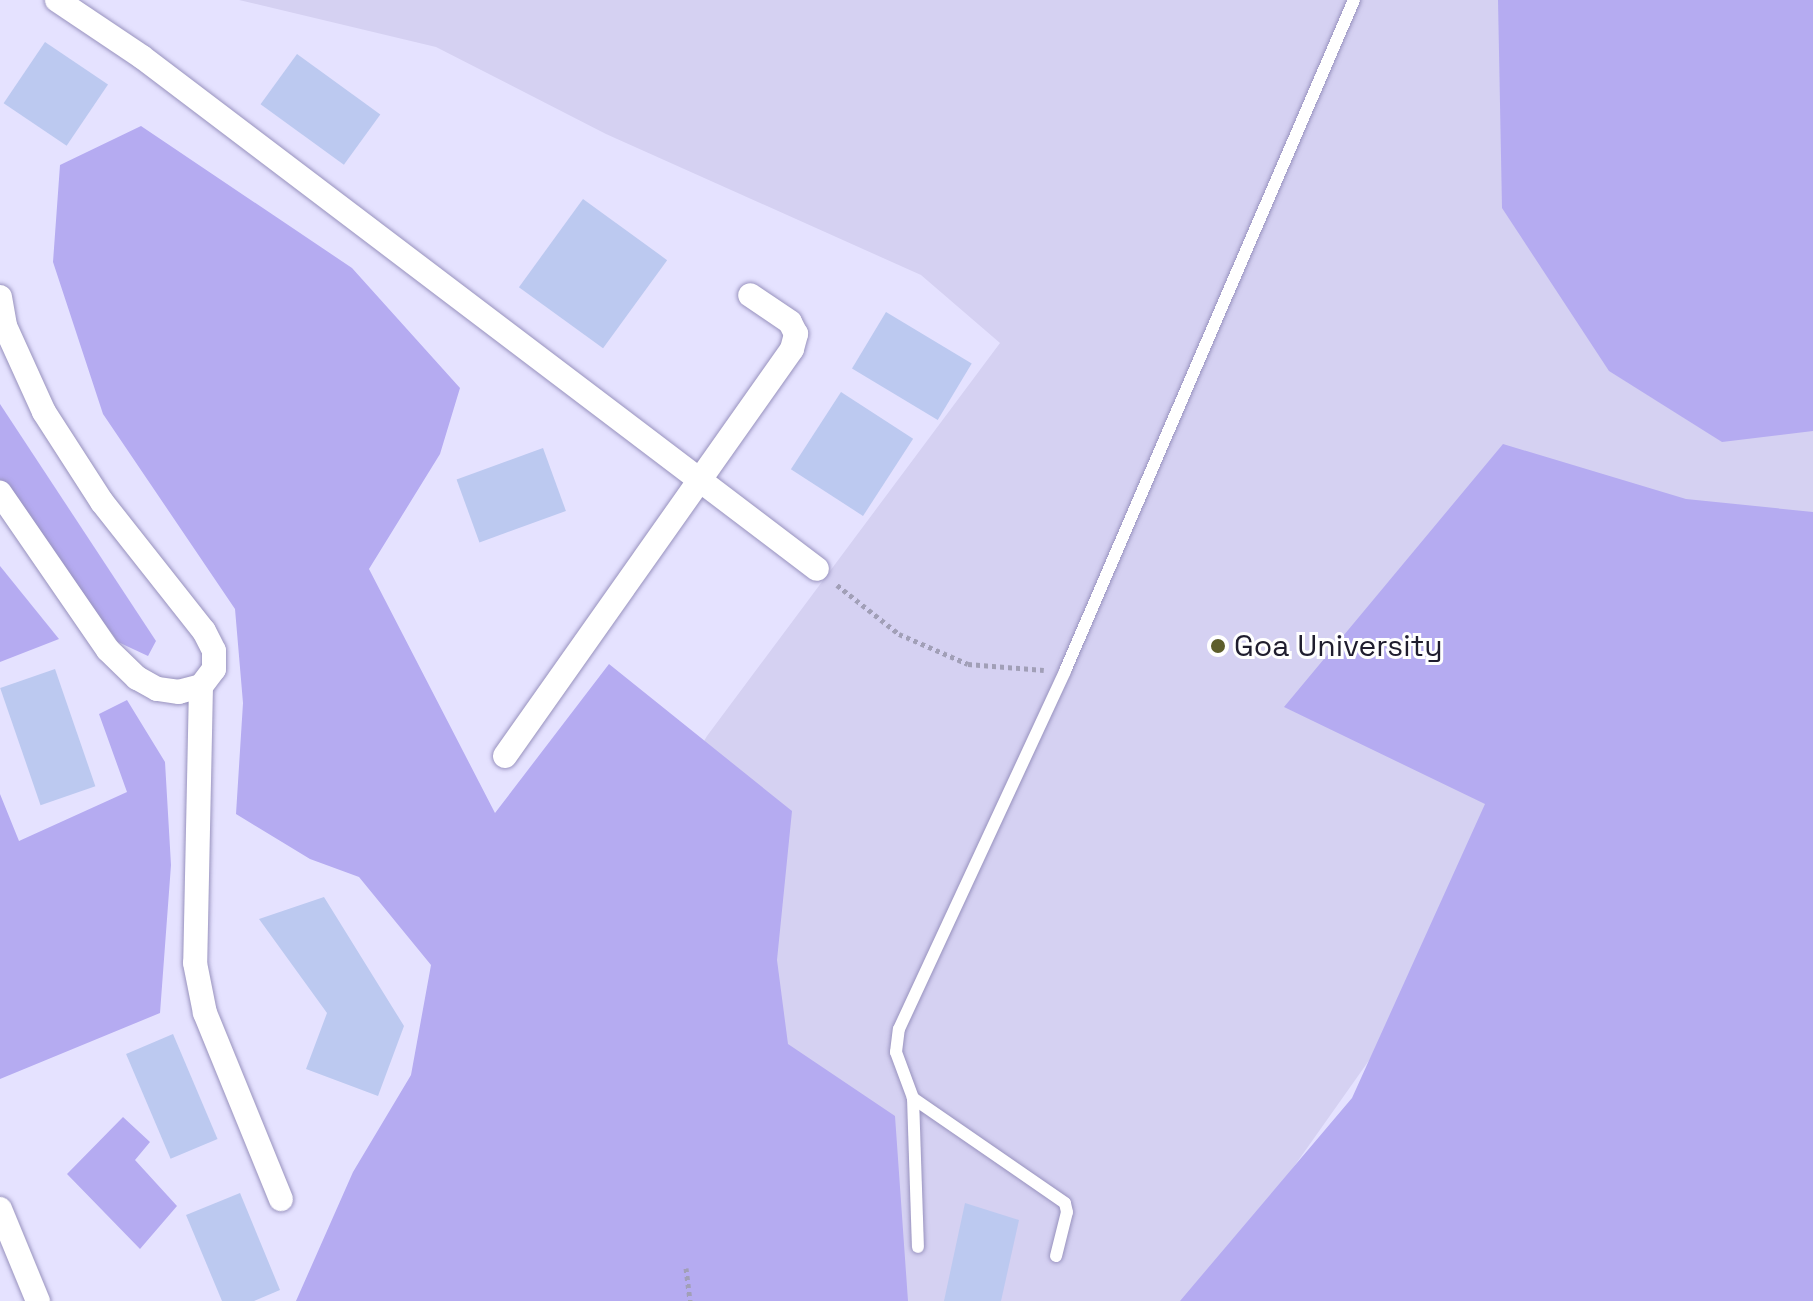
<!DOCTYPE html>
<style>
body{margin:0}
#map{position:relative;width:1813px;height:1301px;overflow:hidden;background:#e5e2ff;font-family:"Space Grotesk",sans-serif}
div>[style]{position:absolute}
.built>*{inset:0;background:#d5d1f2}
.green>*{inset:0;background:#b5abf1}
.building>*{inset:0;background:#bcc9f0;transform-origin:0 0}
.path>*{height:5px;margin-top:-2.5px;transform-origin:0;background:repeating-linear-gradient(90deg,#a19fb7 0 4px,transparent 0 8px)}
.roads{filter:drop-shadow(0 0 2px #9892be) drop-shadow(0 0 2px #9892be)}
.lane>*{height:12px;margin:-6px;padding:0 6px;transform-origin:6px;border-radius:6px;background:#fff}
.street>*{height:24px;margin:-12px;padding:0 12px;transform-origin:12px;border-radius:12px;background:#fff}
.dots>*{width:22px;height:22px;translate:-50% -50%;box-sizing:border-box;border:4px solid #fff;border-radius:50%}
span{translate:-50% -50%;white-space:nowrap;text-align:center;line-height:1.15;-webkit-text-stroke:6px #fff;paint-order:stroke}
.poi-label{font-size:30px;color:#1f1d2e}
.left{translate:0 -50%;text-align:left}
</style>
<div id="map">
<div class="built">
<i style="clip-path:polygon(1813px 0,1813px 667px,1676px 626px,1199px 1301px,372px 1301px,707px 736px,1000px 343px,921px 275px,606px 134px,436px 47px,239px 0)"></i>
</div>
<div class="green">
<i style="clip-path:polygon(1498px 0,1813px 0,1813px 431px,1722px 442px,1609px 371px,1502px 208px)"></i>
<i style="clip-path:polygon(141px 126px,352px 268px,460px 388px,440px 454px,369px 569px,495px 813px,609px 664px,792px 811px,777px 960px,788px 1044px,895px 1116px,908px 1301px,296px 1301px,353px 1172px,411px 1075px,431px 965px,359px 877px,310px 859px,236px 814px,243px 703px,235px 609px,103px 414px,53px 262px,60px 165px)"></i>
<i style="clip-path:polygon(0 404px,156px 641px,148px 656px,118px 642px,0 480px)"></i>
<i style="clip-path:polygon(1503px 444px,1686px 499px,1813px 512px,1813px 1301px,1180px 1301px,1352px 1098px,1485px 804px,1284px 707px)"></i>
<i style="clip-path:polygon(0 566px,59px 639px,0 662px)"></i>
<i style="clip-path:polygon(127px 700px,165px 762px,171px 865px,160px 1013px,0 1079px,0 794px,19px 841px,127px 792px,99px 714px)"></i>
<i style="clip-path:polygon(123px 1117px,150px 1142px,135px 1160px,177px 1206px,140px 1249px,67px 1174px)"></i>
</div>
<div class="building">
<i style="left:45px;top:42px;width:76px;height:74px;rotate:34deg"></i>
<i style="left:297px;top:54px;width:103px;height:62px;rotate:36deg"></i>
<i style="left:583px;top:199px;width:104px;height:109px;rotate:36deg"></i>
<i style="left:886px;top:312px;width:100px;height:66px;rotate:31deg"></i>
<i style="left:841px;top:392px;width:86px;height:92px;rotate:33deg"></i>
<i style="left:543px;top:448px;width:67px;height:92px;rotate:70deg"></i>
<i style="left:55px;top:669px;width:124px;height:58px;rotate:71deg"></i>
<i style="clip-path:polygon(324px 897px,404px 1026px,378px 1096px,306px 1069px,327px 1013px,259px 919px)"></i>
<i style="left:173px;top:1034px;width:114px;height:51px;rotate:67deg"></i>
<i style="clip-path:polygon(240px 1193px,280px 1290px,254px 1301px,222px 1301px,186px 1215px)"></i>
<i style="clip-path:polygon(965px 1203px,1019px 1220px,1001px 1301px,944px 1301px)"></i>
</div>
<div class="path">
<i style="left:837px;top:585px;width:79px;rotate:38.3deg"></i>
<i style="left:899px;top:634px;width:75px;rotate:23.5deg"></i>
<i style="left:968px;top:664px;width:76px;rotate:4.5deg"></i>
<i style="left:686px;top:1268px;width:33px;rotate:83deg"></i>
</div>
<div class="roads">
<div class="lane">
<i style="left:913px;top:1098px;width:149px;rotate:88.1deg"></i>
<i style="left:1056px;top:1256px;width:45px;rotate:-76deg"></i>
<i style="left:1067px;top:1212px;width:9px;rotate:-103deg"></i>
<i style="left:1065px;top:1203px;width:185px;rotate:-145.4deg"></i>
<i style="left:913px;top:1098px;width:49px;rotate:-110.3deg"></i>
<i style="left:896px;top:1052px;width:23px;rotate:-83deg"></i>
<i style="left:899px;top:1029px;width:395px;rotate:-65.1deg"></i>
<i style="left:1065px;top:671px;width:731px;rotate:-66.7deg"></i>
</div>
<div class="street">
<i style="left:57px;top:0;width:102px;rotate:33.8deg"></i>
<i style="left:142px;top:57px;width:847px;rotate:37.18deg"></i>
<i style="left:0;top:297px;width:29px;rotate:80deg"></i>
<i style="left:5px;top:326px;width:94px;rotate:65.6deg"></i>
<i style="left:44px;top:412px;width:107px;rotate:57.2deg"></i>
<i style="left:102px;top:502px;width:164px;rotate:51.7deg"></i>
<i style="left:204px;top:631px;width:22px;rotate:63deg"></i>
<i style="left:214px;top:651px;width:18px;rotate:90deg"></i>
<i style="left:214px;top:669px;width:21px;rotate:127deg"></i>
<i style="left:201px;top:686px;width:23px;rotate:165deg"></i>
<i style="left:179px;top:692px;width:22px;rotate:-172deg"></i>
<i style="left:157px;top:689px;width:23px;rotate:-151deg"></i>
<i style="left:137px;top:678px;width:40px;rotate:-136deg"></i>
<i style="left:108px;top:650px;width:191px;rotate:-124.5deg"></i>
<i style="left:201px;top:686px;width:277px;rotate:91.2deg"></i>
<i style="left:195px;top:963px;width:51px;rotate:78.7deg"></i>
<i style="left:205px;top:1013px;width:201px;rotate:67.8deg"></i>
<i style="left:505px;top:756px;width:498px;rotate:-54.8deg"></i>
<i style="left:792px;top:349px;width:16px;rotate:-75deg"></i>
<i style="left:796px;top:334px;width:13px;rotate:-117deg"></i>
<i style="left:790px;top:322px;width:48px;rotate:-146deg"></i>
<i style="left:0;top:1209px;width:100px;rotate:67.6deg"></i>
</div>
</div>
<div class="dots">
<i style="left:1218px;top:646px;background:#5d5e2c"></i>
</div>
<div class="poi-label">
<span class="left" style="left:1234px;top:646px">Goa University</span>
</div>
</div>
